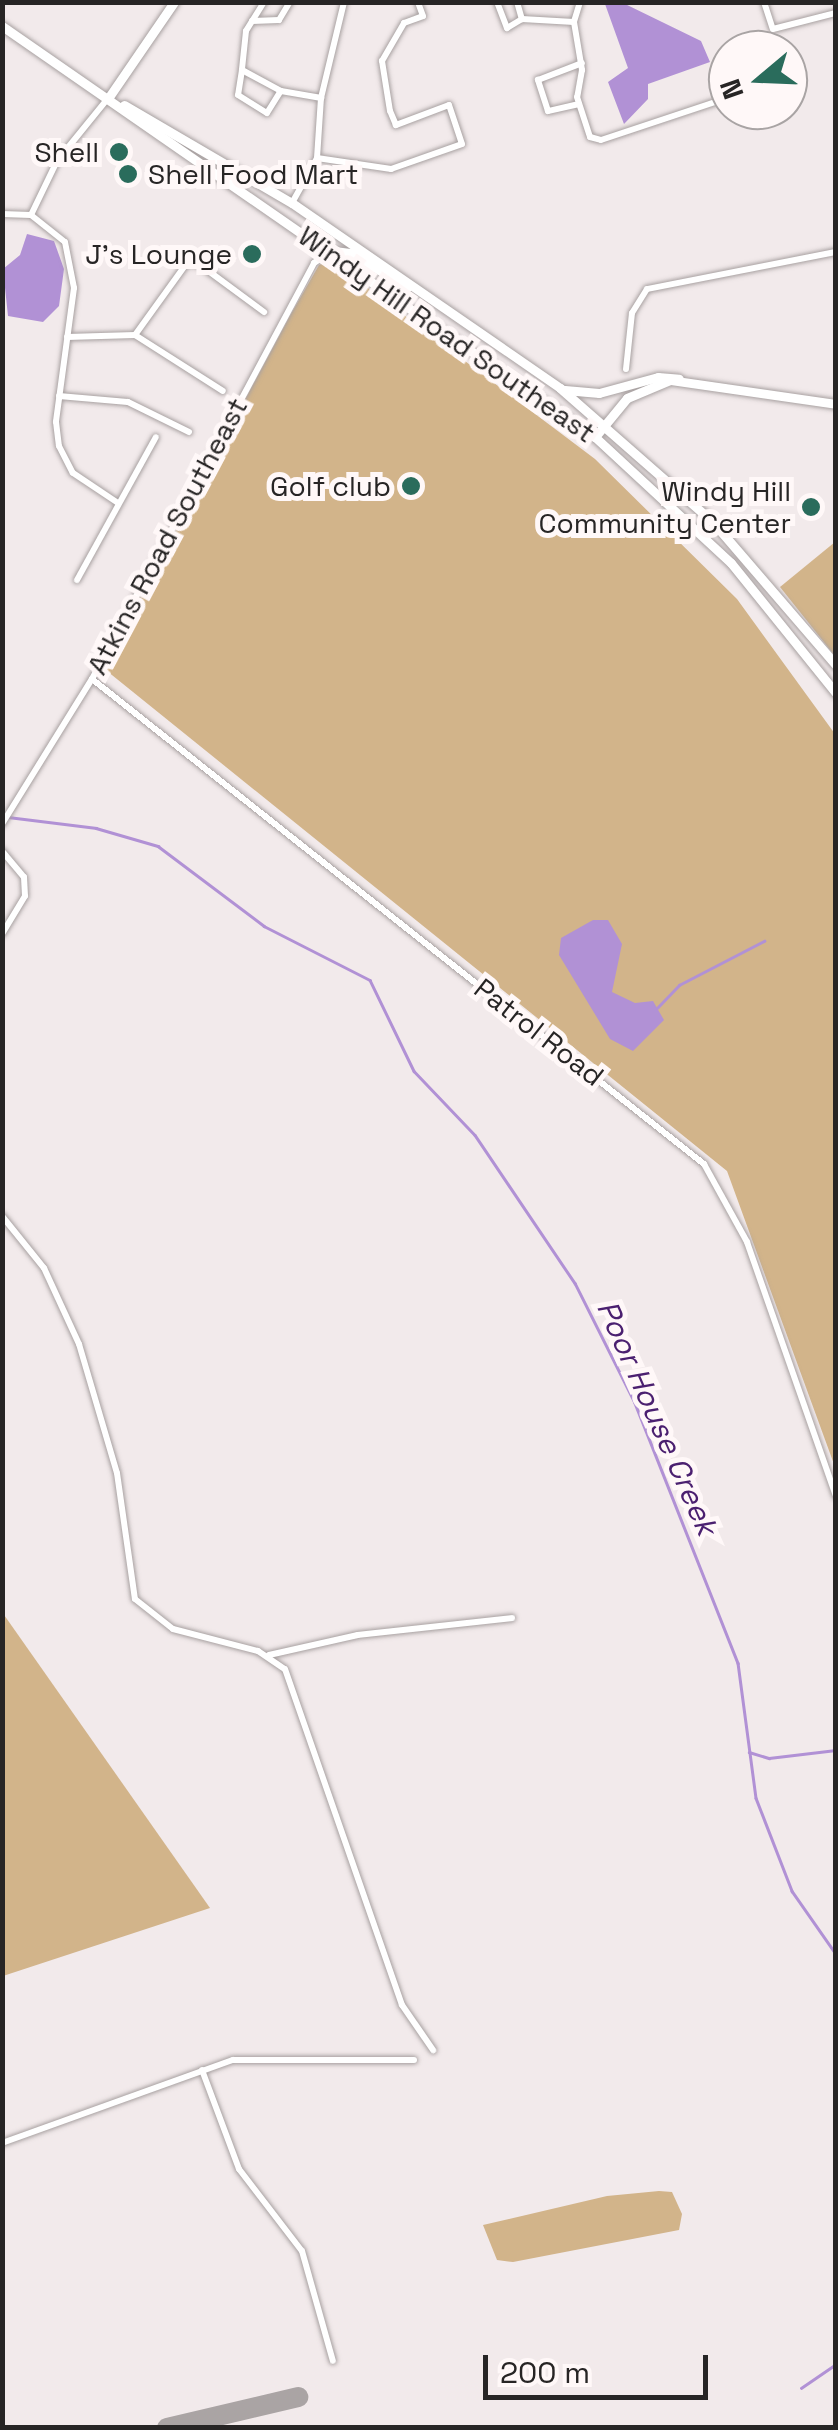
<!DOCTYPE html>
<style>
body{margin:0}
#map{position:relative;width:838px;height:2430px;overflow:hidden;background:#f2eaeb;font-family:"Space Grotesk",sans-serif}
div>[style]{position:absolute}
.green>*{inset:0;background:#d2b48a}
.water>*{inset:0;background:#b191d5}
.stream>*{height:2.5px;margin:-1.25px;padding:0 1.25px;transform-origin:1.25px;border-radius:1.25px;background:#b191d5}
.taxiway>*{height:20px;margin:-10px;padding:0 10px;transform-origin:10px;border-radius:10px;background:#aaa4a4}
.roads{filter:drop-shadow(0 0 2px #a8a1a1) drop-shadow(0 0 2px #a8a1a1)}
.minor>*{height:6px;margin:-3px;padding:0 3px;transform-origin:3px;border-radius:3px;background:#fff}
.tertiary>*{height:9px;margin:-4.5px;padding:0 4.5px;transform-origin:4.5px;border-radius:4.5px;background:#fff}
.secondary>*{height:9px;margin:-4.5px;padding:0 4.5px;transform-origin:4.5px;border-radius:4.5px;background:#fff}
.dots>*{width:28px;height:28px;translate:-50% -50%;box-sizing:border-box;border:5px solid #fff8f8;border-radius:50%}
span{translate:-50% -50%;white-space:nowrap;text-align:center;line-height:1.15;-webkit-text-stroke:10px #fff8f8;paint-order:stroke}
.poi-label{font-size:28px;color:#272525}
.right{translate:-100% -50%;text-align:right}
.left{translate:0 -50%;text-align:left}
.street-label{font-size:28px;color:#272525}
.water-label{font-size:30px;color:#4b2070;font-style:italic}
.frame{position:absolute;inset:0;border:5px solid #272525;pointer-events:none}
.north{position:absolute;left:708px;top:30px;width:100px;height:100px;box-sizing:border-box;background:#fff8f8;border:2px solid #a9a4a4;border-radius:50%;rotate:251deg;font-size:28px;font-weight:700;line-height:40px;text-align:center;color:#272525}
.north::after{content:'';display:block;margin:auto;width:35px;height:45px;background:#2a6c5c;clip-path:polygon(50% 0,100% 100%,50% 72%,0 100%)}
.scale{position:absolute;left:483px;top:2355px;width:225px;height:45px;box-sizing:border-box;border:5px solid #272525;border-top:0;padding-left:12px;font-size:30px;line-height:35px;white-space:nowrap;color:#272525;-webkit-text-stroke:8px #fff8f8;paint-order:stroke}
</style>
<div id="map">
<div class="green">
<i style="clip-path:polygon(331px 260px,595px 459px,737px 599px,835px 734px,835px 1467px,727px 1171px,102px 667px,291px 314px,319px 265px)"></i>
<i style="clip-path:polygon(835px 542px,835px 656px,780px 587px)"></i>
<i style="clip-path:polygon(2px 1612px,210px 1908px,3px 1976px,2px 1976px)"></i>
<i style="clip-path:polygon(659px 2191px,672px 2192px,682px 2214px,679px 2230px,513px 2262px,497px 2260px,483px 2225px,607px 2196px)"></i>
</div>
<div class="water">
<i style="clip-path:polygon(623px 3px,701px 41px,710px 62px,648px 84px,648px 99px,624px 124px,608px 82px,628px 68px,605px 4px)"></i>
<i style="clip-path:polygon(27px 234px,54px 241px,64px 269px,59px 306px,43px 322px,8px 316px,3px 269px,20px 255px)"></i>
<i style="clip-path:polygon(593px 920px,608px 920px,622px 944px,612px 992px,635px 1003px,653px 1001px,664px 1020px,633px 1051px,610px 1039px,559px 955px,561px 938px)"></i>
</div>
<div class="stream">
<i style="left:8px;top:817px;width:89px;rotate:7.1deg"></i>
<i style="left:96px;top:828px;width:65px;rotate:16.2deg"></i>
<i style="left:158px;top:846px;width:133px;rotate:37deg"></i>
<i style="left:264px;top:926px;width:119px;rotate:27deg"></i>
<i style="left:370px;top:980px;width:101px;rotate:64.2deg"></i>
<i style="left:414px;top:1071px;width:88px;rotate:46.4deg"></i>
<i style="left:475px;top:1135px;width:179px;rotate:56deg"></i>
<i style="left:575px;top:1283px;width:134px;rotate:63.4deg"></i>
<i style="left:635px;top:1403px;width:280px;rotate:68.4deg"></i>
<i style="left:738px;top:1663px;width:136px;rotate:82.4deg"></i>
<i style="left:756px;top:1798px;width:100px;rotate:68.8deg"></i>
<i style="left:792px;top:1891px;width:77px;rotate:55.1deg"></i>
<i style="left:657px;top:1008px;width:32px;rotate:-46deg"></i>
<i style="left:679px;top:985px;width:96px;rotate:-27.4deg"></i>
<i style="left:749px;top:1752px;width:21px;rotate:17deg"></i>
<i style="left:769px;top:1758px;width:67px;rotate:-6.8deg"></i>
<i style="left:801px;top:2388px;width:42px;rotate:-34.4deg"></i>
</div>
<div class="taxiway">
<i style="left:167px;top:2428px;width:135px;rotate:-13.3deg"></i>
</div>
<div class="roads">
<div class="minor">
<i style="left:264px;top:2px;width:34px;rotate:122deg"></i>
<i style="left:246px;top:31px;width:39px;rotate:96deg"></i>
<i style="left:242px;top:70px;width:44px;rotate:28.3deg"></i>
<i style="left:281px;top:91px;width:41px;rotate:9.9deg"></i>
<i style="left:497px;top:2px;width:28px;rotate:69deg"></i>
<i style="left:507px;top:28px;width:17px;rotate:-31deg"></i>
<i style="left:522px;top:19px;width:52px;rotate:3.3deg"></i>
<i style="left:517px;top:2px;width:18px;rotate:74deg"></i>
<i style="left:580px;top:2px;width:21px;rotate:107deg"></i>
<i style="left:574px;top:22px;width:49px;rotate:80.5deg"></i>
<i style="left:582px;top:70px;width:27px;rotate:100deg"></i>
<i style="left:577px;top:97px;width:42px;rotate:72deg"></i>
<i style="left:590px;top:137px;width:11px;rotate:15deg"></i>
<i style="left:601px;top:140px;width:133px;rotate:-18.4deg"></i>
<i style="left:764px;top:2px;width:28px;rotate:72deg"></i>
<i style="left:773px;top:29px;width:65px;rotate:-14.3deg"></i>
<i style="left:252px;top:21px;width:27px;rotate:-2deg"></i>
<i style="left:279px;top:20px;width:21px;rotate:-59deg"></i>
<i style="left:242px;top:70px;width:25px;rotate:99deg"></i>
<i style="left:238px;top:95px;width:34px;rotate:32deg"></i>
<i style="left:267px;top:113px;width:26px;rotate:-58deg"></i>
<i style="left:579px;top:104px;width:32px;rotate:167deg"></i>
<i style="left:548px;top:111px;width:33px;rotate:-108deg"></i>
<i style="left:538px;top:80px;width:47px;rotate:-21.1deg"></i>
<i style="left:317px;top:158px;width:75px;rotate:8.5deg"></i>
<i style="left:391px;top:169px;width:75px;rotate:-19.4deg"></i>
<i style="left:462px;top:144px;width:41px;rotate:-108.4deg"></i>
<i style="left:449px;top:105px;width:57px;rotate:159.3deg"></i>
<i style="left:396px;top:125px;width:15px;rotate:-113deg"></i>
<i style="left:390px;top:111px;width:51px;rotate:-99.1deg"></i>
<i style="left:382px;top:61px;width:44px;rotate:-59.9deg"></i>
<i style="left:404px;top:23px;width:20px;rotate:-20deg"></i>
<i style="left:423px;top:16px;width:15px;rotate:-110deg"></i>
<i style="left:292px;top:203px;width:51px;rotate:-60.9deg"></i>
<i style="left:317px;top:158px;width:60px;rotate:-86.2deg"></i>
<i style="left:321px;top:98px;width:99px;rotate:-76.5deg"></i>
<i style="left:2px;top:214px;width:29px;rotate:2deg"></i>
<i style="left:31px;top:215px;width:43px;rotate:38.5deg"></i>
<i style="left:65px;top:242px;width:47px;rotate:78.9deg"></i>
<i style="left:74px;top:288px;width:135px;rotate:97.7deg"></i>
<i style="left:56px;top:422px;width:24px;rotate:83deg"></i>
<i style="left:59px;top:446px;width:30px;rotate:63deg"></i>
<i style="left:73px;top:473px;width:54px;rotate:33.7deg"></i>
<i style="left:31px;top:215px;width:60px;rotate:-64.3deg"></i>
<i style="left:57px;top:161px;width:82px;rotate:-50.9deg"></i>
<i style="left:135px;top:335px;width:89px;rotate:-54.2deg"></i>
<i style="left:187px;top:263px;width:12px;rotate:5deg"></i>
<i style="left:199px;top:264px;width:81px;rotate:36.4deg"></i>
<i style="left:67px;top:337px;width:68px;rotate:-1.7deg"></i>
<i style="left:135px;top:335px;width:104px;rotate:32.5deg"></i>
<i style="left:626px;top:369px;width:56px;rotate:-83.9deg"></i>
<i style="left:632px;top:313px;width:28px;rotate:-58deg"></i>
<i style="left:647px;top:289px;width:193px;rotate:-11.1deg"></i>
<i style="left:59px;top:396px;width:69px;rotate:5deg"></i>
<i style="left:128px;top:402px;width:68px;rotate:26.2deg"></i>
<i style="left:77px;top:580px;width:163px;rotate:-61.1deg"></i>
<i style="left:92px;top:679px;width:781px;rotate:38.4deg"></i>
<i style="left:704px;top:1164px;width:89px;rotate:61.1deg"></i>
<i style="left:747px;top:1242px;width:269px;rotate:70.7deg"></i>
<i style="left:2px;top:824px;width:171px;rotate:-58.2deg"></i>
<i style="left:92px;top:679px;width:472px;rotate:-61.9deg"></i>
<i style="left:314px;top:263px;width:20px;rotate:-33deg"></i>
<i style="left:2px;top:851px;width:34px;rotate:50deg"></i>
<i style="left:24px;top:877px;width:19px;rotate:87deg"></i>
<i style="left:25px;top:896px;width:44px;rotate:121.2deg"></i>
<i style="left:2px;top:1216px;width:67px;rotate:51.1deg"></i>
<i style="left:44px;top:1268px;width:84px;rotate:65.3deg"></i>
<i style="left:79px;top:1344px;width:134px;rotate:73.6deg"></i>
<i style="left:117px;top:1473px;width:127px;rotate:81.9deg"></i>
<i style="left:135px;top:1599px;width:48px;rotate:38.3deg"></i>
<i style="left:173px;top:1629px;width:88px;rotate:14.5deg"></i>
<i style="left:258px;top:1651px;width:32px;rotate:34deg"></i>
<i style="left:285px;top:1669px;width:356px;rotate:70.8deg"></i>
<i style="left:402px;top:2005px;width:55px;rotate:55.4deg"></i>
<i style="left:269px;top:1655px;width:91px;rotate:-12.7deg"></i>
<i style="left:358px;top:1635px;width:155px;rotate:-6.3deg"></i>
<i style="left:202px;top:2070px;width:106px;rotate:69.5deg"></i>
<i style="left:239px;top:2169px;width:103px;rotate:52.5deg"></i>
<i style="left:302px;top:2251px;width:114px;rotate:74.3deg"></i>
<i style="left:2px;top:2143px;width:245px;rotate:-19.8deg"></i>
<i style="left:233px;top:2060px;width:181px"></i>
</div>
<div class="tertiary">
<i style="left:109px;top:97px;width:115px;rotate:-55.6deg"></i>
<i style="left:595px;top:437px;width:50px;rotate:-50.6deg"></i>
<i style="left:627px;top:398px;width:47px;rotate:-22.7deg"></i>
<i style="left:670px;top:380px;width:168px;rotate:8.2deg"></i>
</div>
<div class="secondary">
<i style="left:2px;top:26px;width:722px;rotate:34.73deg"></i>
<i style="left:595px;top:437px;width:185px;rotate:42.8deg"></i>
<i style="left:731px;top:563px;width:167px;rotate:51.1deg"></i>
<i style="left:124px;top:105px;width:194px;rotate:30.3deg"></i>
<i style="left:292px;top:203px;width:326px;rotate:34.6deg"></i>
<i style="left:560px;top:388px;width:202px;rotate:41.2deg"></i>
<i style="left:712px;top:521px;width:190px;rotate:49.3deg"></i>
<i style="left:334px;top:251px;width:16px;rotate:7deg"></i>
<i style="left:350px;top:253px;width:67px;rotate:30.4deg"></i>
<i style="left:565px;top:390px;width:34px;rotate:5deg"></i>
<i style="left:599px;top:393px;width:61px;rotate:-15.2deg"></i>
<i style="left:658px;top:377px;width:21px;rotate:5deg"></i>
</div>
</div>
<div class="dots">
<i style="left:119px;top:152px;background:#2a6c5c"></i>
<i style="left:128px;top:174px;background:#2a6c5c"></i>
<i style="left:252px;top:254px;background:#2a6c5c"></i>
<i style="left:411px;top:486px;background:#2a6c5c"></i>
<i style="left:811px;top:507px;background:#2a6c5c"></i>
</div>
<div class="poi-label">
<span class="right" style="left:99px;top:152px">Shell</span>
<span class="left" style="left:148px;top:174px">Shell Food Mart</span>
<span class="right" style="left:232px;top:254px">J's Lounge</span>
<span class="right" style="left:391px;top:486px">Golf club</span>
<span class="right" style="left:791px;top:507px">Windy Hill<br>Community Center</span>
</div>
<div class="street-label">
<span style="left:447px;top:334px;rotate:35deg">Windy Hill Road Southeast</span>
<span style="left:167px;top:536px;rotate:-62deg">Atkins Road Southeast</span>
<span style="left:539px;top:1032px;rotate:38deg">Patrol Road</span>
</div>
<div class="water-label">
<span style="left:657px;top:1418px;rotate:66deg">Poor House Creek</span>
</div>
<div class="frame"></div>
<div class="north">N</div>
<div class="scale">200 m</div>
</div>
